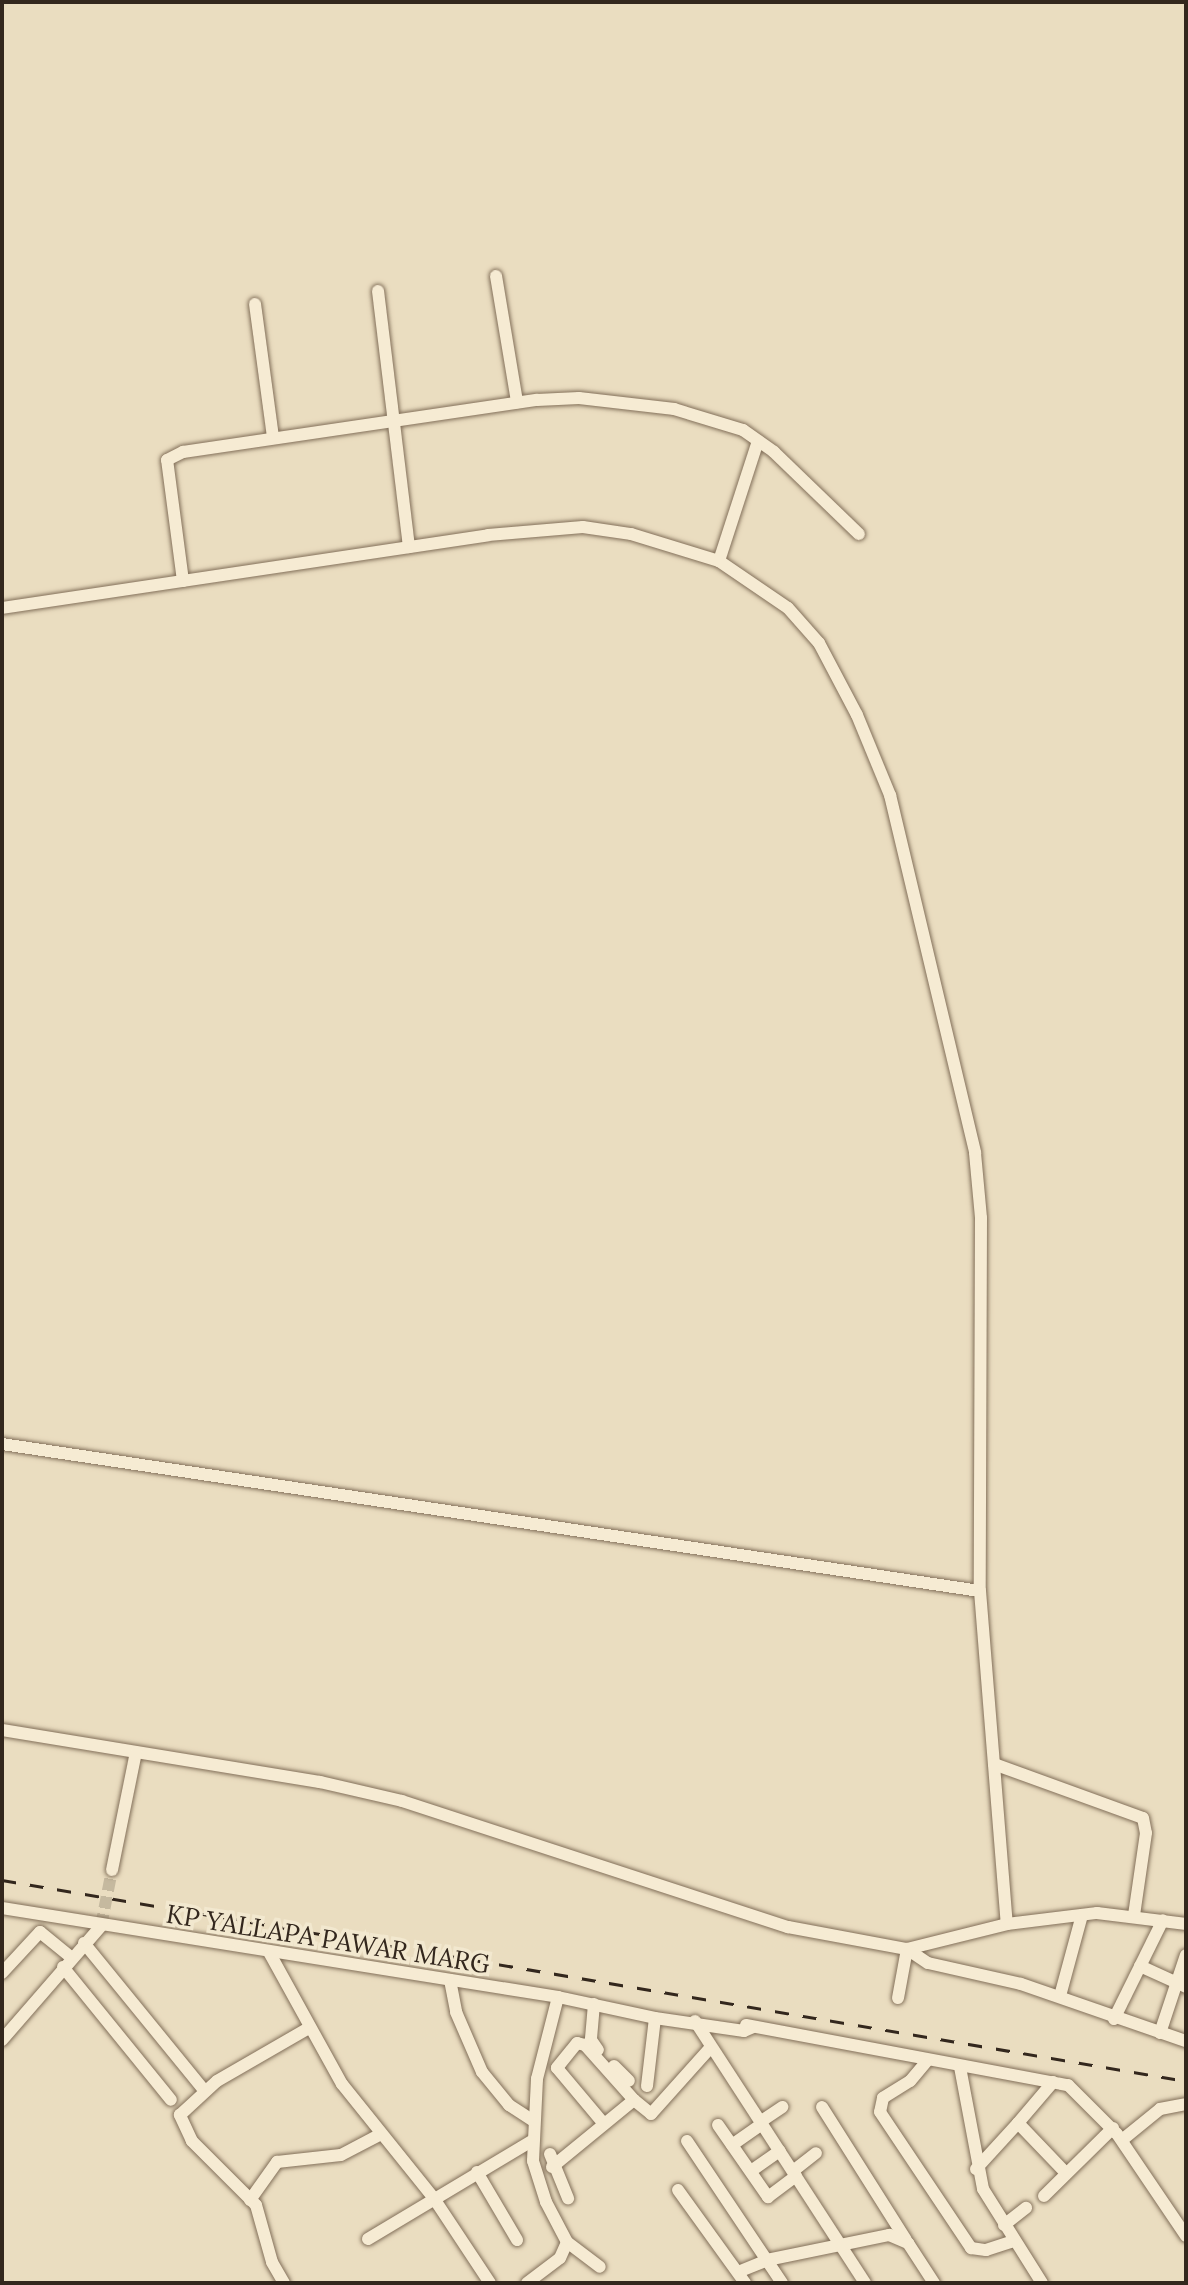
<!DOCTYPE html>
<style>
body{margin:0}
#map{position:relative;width:1188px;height:2285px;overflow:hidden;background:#eaddc0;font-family:Lora,serif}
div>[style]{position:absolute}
.minor-tunnel>*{height:12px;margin-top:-6px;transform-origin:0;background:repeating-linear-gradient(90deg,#c5b99f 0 12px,transparent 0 18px)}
.roads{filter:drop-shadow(0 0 2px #826f59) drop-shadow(0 0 2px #826f59)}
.minor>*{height:12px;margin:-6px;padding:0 6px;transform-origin:6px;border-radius:6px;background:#f6ebd3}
.rail>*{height:3px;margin-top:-1.5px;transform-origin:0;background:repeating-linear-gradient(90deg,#33271d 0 14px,transparent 0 28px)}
span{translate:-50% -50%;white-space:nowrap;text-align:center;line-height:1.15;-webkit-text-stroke:7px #f2e8cf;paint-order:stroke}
.street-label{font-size:26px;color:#33271d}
.frame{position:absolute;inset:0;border:4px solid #33271d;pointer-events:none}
</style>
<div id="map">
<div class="minor-tunnel">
<i style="left:101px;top:1926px;width:57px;rotate:-78.9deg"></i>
</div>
<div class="roads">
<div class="minor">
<i style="left:496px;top:276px;width:128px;rotate:80.5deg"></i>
<i style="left:378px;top:291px;width:258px;rotate:83.1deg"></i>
<i style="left:255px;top:304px;width:135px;rotate:82.3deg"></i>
<i style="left:719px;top:561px;width:126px;rotate:-72deg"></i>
<i style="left:183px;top:581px;width:122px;rotate:-97.5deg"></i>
<i style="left:167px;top:460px;width:18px;rotate:-27deg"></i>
<i style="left:183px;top:452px;width:358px;rotate:-8.4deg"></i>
<i style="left:537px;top:400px;width:42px;rotate:-2.7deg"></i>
<i style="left:579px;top:398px;width:96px;rotate:6.6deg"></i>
<i style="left:674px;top:409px;width:72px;rotate:16.9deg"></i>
<i style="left:743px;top:430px;width:38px;rotate:35deg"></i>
<i style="left:774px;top:452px;width:118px;rotate:44deg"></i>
<i style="left:2px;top:608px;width:491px;rotate:-8.5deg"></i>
<i style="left:488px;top:535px;width:95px;rotate:-4.8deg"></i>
<i style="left:583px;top:527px;width:49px;rotate:8.3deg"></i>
<i style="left:631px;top:534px;width:92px;rotate:17.1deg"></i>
<i style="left:719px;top:561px;width:83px;rotate:34.3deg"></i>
<i style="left:788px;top:608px;width:47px;rotate:48.5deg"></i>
<i style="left:819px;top:643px;width:81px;rotate:62.2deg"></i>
<i style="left:857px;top:715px;width:87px;rotate:67.6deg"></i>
<i style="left:890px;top:795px;width:368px;rotate:76.6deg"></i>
<i style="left:975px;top:1153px;width:65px;rotate:84.7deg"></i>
<i style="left:981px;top:1218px;width:373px;rotate:90.2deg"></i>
<i style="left:980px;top:1591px;width:334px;rotate:85.4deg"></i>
<i style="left:2px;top:1444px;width:989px;rotate:8.55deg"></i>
<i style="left:2px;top:1730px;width:322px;rotate:9.3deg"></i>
<i style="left:320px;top:1782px;width:84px;rotate:13deg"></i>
<i style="left:402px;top:1801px;width:406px;rotate:18.1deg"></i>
<i style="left:788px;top:1927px;width:121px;rotate:10.5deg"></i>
<i style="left:907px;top:1949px;width:25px;rotate:34deg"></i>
<i style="left:928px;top:1963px;width:95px;rotate:12.7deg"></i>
<i style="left:1021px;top:1984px;width:175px;rotate:19.1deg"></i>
<i style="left:994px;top:1764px;width:158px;rotate:19.9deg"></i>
<i style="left:1143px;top:1818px;width:15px;rotate:79deg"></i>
<i style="left:1146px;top:1833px;width:83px;rotate:98.3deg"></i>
<i style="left:112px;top:1870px;width:120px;rotate:-78.5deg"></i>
<i style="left:2px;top:1908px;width:563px;rotate:9.09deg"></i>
<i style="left:558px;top:1997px;width:99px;rotate:12.2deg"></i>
<i style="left:655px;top:2018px;width:90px;rotate:8.3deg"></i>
<i style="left:744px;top:2031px;width:10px;rotate:-24deg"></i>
<i style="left:84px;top:1943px;width:190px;rotate:50.8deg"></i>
<i style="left:907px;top:1949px;width:103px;rotate:-14deg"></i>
<i style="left:1007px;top:1924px;width:91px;rotate:-7deg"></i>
<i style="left:1097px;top:1913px;width:90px;rotate:7deg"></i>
<i style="left:269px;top:1952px;width:151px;rotate:61.1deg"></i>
<i style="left:342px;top:2084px;width:145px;rotate:51.2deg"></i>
<i style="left:433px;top:2197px;width:103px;rotate:56.5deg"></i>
<i style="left:1140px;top:1966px;width:51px;rotate:24.5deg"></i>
<i style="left:63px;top:1967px;width:171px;rotate:50.9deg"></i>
<i style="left:2px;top:1973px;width:56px;rotate:-47.2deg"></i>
<i style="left:40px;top:1932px;width:41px;rotate:39.1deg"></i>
<i style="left:450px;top:1980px;width:33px;rotate:79deg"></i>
<i style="left:456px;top:2012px;width:65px;rotate:66.6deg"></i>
<i style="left:482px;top:2072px;width:43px;rotate:50.7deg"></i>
<i style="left:509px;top:2105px;width:27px;rotate:33deg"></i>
<i style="left:1060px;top:1996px;width:84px;rotate:-74.8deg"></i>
<i style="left:558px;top:1997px;width:85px;rotate:104.4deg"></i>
<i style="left:537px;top:2079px;width:82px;rotate:92.8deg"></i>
<i style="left:533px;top:2161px;width:43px;rotate:72.4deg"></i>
<i style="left:546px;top:2202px;width:45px;rotate:62.3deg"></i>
<i style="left:567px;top:2242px;width:41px;rotate:37.1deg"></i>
<i style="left:898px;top:1998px;width:50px;rotate:-79.6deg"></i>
<i style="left:594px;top:2004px;width:36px;rotate:95deg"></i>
<i style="left:591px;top:2040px;width:12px;rotate:55deg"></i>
<i style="left:1114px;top:2019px;width:110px;rotate:-63.7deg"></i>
<i style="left:695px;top:2021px;width:312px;rotate:57deg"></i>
<i style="left:746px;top:2025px;width:328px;rotate:10.6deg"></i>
<i style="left:1068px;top:2085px;width:69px;rotate:45deg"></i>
<i style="left:1117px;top:2134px;width:123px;rotate:55.9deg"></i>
<i style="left:1160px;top:2033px;width:82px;rotate:-71.6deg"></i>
<i style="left:2px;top:2040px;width:151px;rotate:-49deg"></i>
<i style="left:927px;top:2061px;width:26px;rotate:130deg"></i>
<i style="left:910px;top:2081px;width:32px;rotate:148deg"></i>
<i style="left:883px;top:2098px;width:14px;rotate:102deg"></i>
<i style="left:880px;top:2112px;width:164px;rotate:56.2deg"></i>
<i style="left:971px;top:2248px;width:15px;rotate:8deg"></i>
<i style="left:986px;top:2250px;width:29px;rotate:-18deg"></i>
<i style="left:614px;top:2066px;width:21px;rotate:45deg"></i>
<i style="left:960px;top:2067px;width:124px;rotate:79.3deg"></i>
<i style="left:983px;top:2189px;width:111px;rotate:57.9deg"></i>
<i style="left:1053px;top:2082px;width:54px;rotate:130.5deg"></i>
<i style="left:1018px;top:2123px;width:69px;rotate:46.2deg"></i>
<i style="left:647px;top:2086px;width:68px;rotate:-83.3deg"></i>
<i style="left:634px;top:2100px;width:22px;rotate:39deg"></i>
<i style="left:651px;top:2114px;width:90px;rotate:-48.2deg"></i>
<i style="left:822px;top:2107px;width:157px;rotate:57.7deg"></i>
<i style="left:760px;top:2122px;width:27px;rotate:-34deg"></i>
<i style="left:718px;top:2125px;width:88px;rotate:55.2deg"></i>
<i style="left:768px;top:2197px;width:35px;rotate:-37deg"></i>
<i style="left:1122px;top:2140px;width:49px;rotate:-39.2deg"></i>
<i style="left:1160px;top:2109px;width:26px;rotate:-11deg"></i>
<i style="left:687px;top:2141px;width:171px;rotate:56.2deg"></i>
<i style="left:732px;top:2145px;width:37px;rotate:-35deg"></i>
<i style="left:550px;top:2154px;width:48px;rotate:67.8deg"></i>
<i style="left:552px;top:2167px;width:106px;rotate:-39.3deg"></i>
<i style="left:634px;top:2100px;width:74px;rotate:-131.7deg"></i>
<i style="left:585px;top:2045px;width:8px;rotate:-166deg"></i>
<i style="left:577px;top:2043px;width:32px;rotate:129deg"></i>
<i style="left:557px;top:2068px;width:73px;rotate:50deg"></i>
<i style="left:976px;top:2169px;width:62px;rotate:-47.6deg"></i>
<i style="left:751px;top:2171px;width:35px;rotate:-35deg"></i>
<i style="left:793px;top:2171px;width:29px;rotate:-38deg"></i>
<i style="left:477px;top:2172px;width:79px;rotate:59.5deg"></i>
<i style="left:678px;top:2190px;width:115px;rotate:54.2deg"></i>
<i style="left:1044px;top:2196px;width:97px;rotate:-44.6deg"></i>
<i style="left:250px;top:2200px;width:47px;rotate:-54.6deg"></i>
<i style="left:277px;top:2162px;width:64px;rotate:-6.2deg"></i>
<i style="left:341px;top:2155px;width:45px;rotate:-27.7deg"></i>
<i style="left:1004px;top:2225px;width:28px;rotate:-38deg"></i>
<i style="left:368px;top:2239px;width:191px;rotate:-30.9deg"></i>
<i style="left:738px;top:2272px;width:31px;rotate:-22deg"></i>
<i style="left:767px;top:2260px;width:125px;rotate:-11.6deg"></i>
<i style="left:889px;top:2235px;width:21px;rotate:23deg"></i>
<i style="left:908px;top:2243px;width:48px;rotate:57deg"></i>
<i style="left:284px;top:2283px;width:24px;rotate:-120deg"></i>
<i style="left:272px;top:2262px;width:59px;rotate:-105.7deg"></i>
<i style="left:256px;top:2205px;width:91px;rotate:-135deg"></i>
<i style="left:192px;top:2141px;width:29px;rotate:-115deg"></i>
<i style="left:180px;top:2115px;width:50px;rotate:-42.6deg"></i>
<i style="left:217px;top:2081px;width:104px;rotate:-30deg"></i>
<i style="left:527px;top:2283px;width:41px;rotate:-37.1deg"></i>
<i style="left:560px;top:2258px;width:17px;rotate:-66deg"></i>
</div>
</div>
<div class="rail">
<i style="left:2px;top:1880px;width:1201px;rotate:9.63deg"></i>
</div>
<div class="street-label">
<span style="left:328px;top:1939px;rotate:9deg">KP YALLAPA PAWAR MARG</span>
</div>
<div class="frame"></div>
</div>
